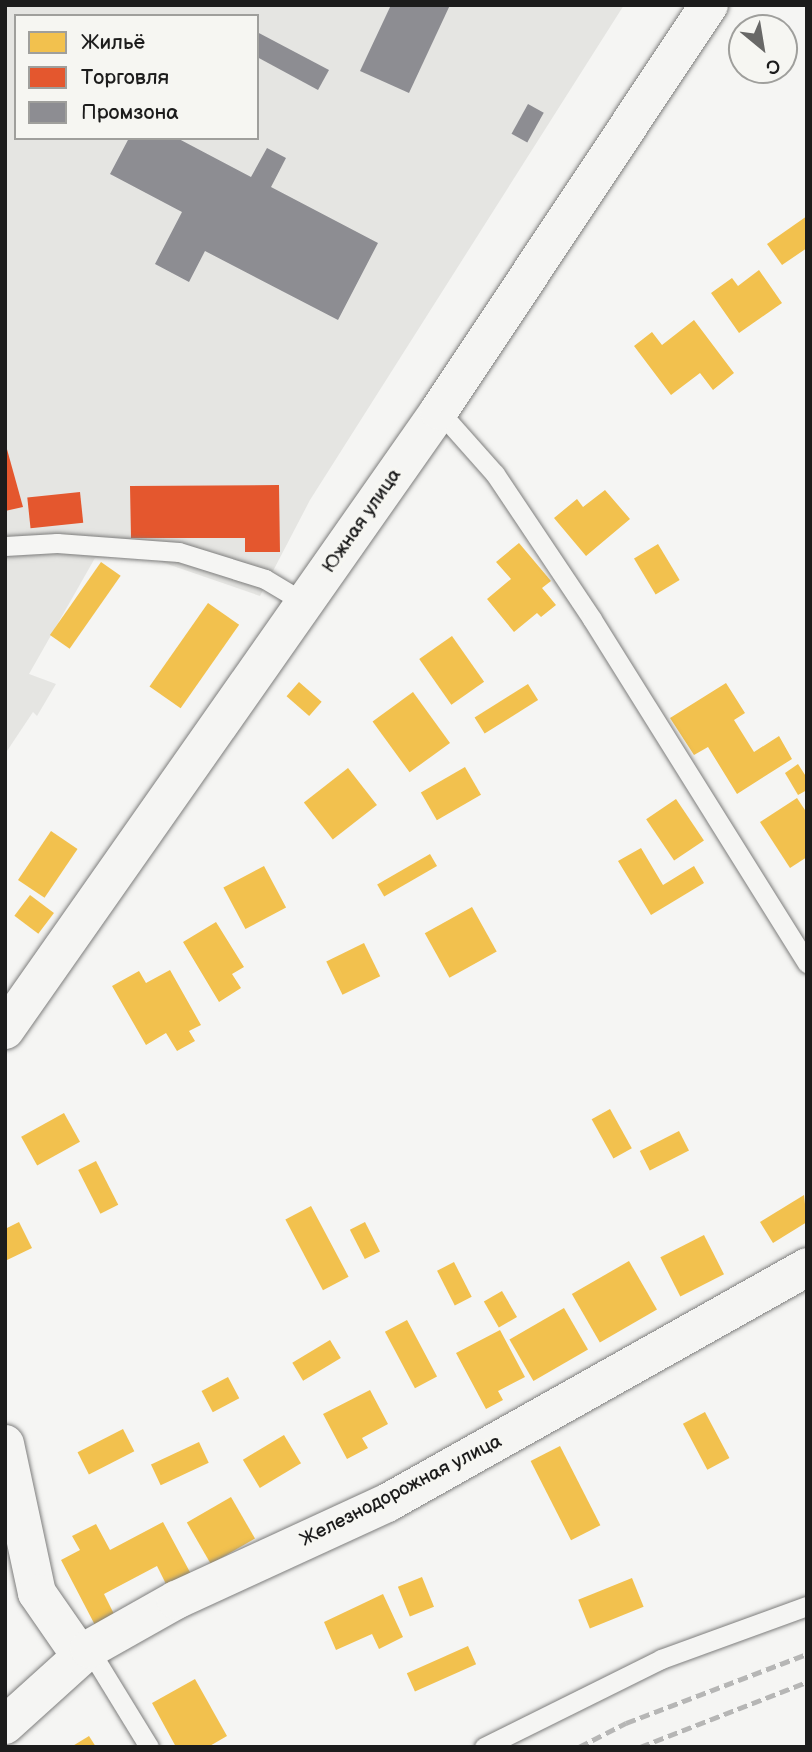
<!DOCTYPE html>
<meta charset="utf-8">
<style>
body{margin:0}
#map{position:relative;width:812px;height:1752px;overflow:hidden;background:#f5f5f3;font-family:"Balsamiq Sans",sans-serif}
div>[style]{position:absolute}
.built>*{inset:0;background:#e5e5e2}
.homes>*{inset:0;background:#f2c14e;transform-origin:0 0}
.shops>*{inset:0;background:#e4572e;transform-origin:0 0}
.industry>*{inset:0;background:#8d8d92;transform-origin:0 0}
.roads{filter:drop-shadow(0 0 2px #7e7e7d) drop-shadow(0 0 2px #7e7e7d)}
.lane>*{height:19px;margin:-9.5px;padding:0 9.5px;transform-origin:9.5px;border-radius:9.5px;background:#f5f5f3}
.street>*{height:38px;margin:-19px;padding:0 19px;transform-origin:19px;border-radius:19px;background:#f5f5f3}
.secondary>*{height:38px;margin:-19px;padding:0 19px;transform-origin:19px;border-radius:19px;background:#f5f5f3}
.rail>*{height:5px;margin-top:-2.5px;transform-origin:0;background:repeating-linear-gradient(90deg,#b6b6b5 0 10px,transparent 0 15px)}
span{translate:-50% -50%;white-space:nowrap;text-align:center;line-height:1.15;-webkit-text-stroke:7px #f6f6f2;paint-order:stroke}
.street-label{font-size:19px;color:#1c1c1c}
.frame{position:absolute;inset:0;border:7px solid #1c1c1c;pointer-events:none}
.legend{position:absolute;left:14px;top:14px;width:245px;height:126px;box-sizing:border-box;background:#f6f6f2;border:2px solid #9f9f9c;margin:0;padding:9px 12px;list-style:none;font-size:21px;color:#1c1c1c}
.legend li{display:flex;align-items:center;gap:14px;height:35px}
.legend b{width:35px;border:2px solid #9f9f9c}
.north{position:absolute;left:728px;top:14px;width:70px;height:70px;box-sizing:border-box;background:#f6f6f2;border:2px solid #9f9f9c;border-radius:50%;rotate:150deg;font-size:19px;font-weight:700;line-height:28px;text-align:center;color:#1c1c1c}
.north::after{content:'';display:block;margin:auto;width:24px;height:32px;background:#686867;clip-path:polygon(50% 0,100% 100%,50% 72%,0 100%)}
</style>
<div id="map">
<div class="built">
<i style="clip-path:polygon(evenodd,5px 5px,624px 5px,310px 500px,260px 596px,144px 556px,95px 558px,29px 674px,56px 684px,37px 716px,33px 712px,5px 754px,5px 5px,16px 16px,257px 16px,257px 138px,16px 138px,16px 16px)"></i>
</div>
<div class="homes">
<i style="clip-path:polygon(807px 216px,807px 248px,782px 265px,767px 244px)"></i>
<i style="clip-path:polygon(759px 270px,782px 303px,739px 333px,711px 293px,732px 278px,738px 286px)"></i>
<i style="clip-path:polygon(694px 320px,734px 373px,713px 390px,700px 373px,671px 395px,634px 346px,652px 332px,662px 345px)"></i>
<i style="clip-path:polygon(605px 490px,630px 519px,586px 556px,554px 518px,577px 499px,583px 507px)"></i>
<i style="clip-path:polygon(519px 543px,551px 581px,542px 588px,556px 605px,541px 617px,537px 613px,514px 632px,487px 599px,511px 579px,496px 562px)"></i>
<i style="left:658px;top:544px;width:42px;height:28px;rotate:59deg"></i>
<i style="left:101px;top:562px;width:24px;height:89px;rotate:35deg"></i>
<i style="left:208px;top:603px;width:38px;height:102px;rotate:35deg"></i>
<i style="left:452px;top:636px;width:56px;height:40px;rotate:55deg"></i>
<i style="left:299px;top:682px;width:30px;height:19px;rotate:41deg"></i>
<i style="clip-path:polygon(726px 683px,745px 713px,734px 720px,754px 752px,779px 736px,792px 759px,737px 794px,708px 747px,694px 755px,670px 718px)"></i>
<i style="left:528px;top:684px;width:19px;height:63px;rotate:58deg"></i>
<i style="left:413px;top:692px;width:63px;height:50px;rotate:54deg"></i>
<i style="clip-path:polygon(798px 764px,807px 778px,807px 790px,798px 795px,785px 773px)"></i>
<i style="left:465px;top:767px;width:32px;height:51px;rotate:60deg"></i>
<i style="left:348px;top:768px;width:47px;height:56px;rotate:52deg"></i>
<i style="clip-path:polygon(797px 798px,807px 813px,807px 857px,790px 868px,760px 822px)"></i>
<i style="left:676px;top:799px;width:50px;height:36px;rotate:56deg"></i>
<i style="left:51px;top:831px;width:32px;height:59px;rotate:34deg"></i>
<i style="clip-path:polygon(641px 848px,663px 885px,694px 866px,704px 883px,651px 915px,618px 861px)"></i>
<i style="left:430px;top:854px;width:14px;height:61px;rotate:60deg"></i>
<i style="left:264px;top:866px;width:47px;height:46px;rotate:62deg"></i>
<i style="left:30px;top:895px;width:30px;height:26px;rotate:37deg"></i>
<i style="left:472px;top:907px;width:51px;height:54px;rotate:61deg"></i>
<i style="clip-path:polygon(216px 922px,244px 967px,232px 974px,241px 988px,219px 1002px,183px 942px)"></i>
<i style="left:364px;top:943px;width:37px;height:42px;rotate:64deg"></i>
<i style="clip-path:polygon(170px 970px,201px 1025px,189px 1031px,195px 1041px,177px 1051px,166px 1033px,146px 1045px,112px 986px,139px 971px,146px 983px)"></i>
<i style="left:610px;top:1109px;width:45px;height:21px;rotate:61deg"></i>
<i style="left:64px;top:1113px;width:33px;height:49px;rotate:61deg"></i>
<i style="left:679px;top:1131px;width:22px;height:44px;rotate:63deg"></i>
<i style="left:96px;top:1161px;width:49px;height:20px;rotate:63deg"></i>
<i style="clip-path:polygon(804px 1195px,807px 1222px,773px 1243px,760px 1222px)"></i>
<i style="left:311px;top:1206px;width:80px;height:29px;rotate:62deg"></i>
<i style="clip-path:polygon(19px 1222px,32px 1248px,5px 1261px,5px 1229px)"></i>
<i style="left:365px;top:1222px;width:33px;height:17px;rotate:63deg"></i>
<i style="left:704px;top:1235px;width:44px;height:49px;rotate:63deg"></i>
<i style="left:629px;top:1261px;width:56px;height:66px;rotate:60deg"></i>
<i style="left:454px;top:1262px;width:39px;height:19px;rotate:63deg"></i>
<i style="left:502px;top:1291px;width:30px;height:21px;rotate:60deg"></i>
<i style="left:564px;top:1308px;width:48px;height:63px;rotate:60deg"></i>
<i style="left:407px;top:1320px;width:64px;height:25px;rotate:62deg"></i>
<i style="clip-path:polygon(500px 1330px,525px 1377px,498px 1391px,503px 1400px,486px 1409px,456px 1353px)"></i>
<i style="left:330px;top:1340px;width:21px;height:44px;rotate:59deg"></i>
<i style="left:228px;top:1377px;width:24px;height:30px;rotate:62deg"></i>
<i style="clip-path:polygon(370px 1390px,388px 1424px,362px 1438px,368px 1448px,347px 1459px,323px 1414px)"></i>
<i style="left:705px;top:1412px;width:52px;height:25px;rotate:62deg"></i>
<i style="left:123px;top:1429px;width:25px;height:51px;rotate:63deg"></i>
<i style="left:284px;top:1435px;width:33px;height:48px;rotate:59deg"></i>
<i style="left:199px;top:1442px;width:23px;height:53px;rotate:65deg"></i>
<i style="left:560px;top:1446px;width:89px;height:33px;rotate:63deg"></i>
<i style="left:231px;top:1497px;width:48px;height:51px;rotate:60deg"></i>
<i style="clip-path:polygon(163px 1522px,191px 1574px,167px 1586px,157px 1566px,104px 1594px,115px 1616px,96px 1627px,61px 1560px,80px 1550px,72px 1536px,96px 1524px,110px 1550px)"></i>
<i style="left:422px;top:1577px;width:32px;height:26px;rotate:68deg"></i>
<i style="left:632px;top:1578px;width:31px;height:58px;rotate:68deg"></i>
<i style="clip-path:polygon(383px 1594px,403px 1637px,379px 1649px,372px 1634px,336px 1650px,324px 1622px)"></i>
<i style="left:468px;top:1646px;width:20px;height:67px;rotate:66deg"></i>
<i style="clip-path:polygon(195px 1679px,227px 1736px,208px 1747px,176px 1747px,152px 1703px)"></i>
<i style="clip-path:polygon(89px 1736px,96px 1747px,71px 1747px)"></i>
</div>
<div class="shops">
<i style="clip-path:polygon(5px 442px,23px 507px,5px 511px)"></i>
<i style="clip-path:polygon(279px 485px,280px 552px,245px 552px,245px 538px,131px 538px,130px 486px)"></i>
<i style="left:80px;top:492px;width:31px;height:53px;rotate:84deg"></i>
</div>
<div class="industry">
<i style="clip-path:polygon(391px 5px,450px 5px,409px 93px,360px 71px)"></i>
<i style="clip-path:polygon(257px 32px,329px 70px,318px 90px,257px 57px)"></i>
<i style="left:528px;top:104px;width:18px;height:34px;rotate:29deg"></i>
<i style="clip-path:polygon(129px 138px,177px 138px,251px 177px,267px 148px,286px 158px,271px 187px,378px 243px,338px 320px,205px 251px,189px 282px,155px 264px,182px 212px,110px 174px)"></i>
</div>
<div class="roads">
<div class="lane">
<i style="left:439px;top:411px;width:84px;rotate:48.4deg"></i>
<i style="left:495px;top:474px;width:174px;rotate:56.2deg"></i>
<i style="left:592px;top:619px;width:406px;rotate:58deg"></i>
<i style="left:5px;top:546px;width:52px;rotate:-3.3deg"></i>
<i style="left:57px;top:543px;width:122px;rotate:4.2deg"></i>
<i style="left:179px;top:552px;width:90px;rotate:17.4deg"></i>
<i style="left:265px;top:579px;width:47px;rotate:31deg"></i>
<i style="left:89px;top:1649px;width:115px;rotate:58.5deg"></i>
<i style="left:484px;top:1747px;width:198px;rotate:-26.4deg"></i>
<i style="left:661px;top:1659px;width:155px;rotate:-20deg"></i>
</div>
<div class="street">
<i style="left:5px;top:1444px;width:152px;rotate:77.9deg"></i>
<i style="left:37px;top:1593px;width:75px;rotate:55.3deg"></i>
<i style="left:5px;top:1725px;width:113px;rotate:-42.1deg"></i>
<i style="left:89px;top:1649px;width:100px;rotate:-29.4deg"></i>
<i style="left:176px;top:1600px;width:232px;rotate:-24.7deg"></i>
<i style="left:387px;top:1503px;width:482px;rotate:-29.3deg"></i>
</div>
<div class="secondary">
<i style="left:5px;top:1030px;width:756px;rotate:-54.96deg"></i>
<i style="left:439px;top:411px;width:488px;rotate:-56.4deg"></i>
</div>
</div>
<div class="rail">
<i style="left:579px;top:1747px;width:53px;rotate:-27.1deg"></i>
<i style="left:626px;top:1723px;width:194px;rotate:-20.9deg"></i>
<i style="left:640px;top:1747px;width:179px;rotate:-21.3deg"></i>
</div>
<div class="street-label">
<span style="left:362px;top:521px;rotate:-55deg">Южная улица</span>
<span style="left:401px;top:1491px;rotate:-27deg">Железнодорожная улица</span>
</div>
<div class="frame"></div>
<ul class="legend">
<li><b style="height:19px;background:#f2c14e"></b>Жильё</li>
<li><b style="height:19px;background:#e4572e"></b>Торговля</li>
<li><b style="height:19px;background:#8d8d92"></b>Промзона</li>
</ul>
<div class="north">С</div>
</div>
